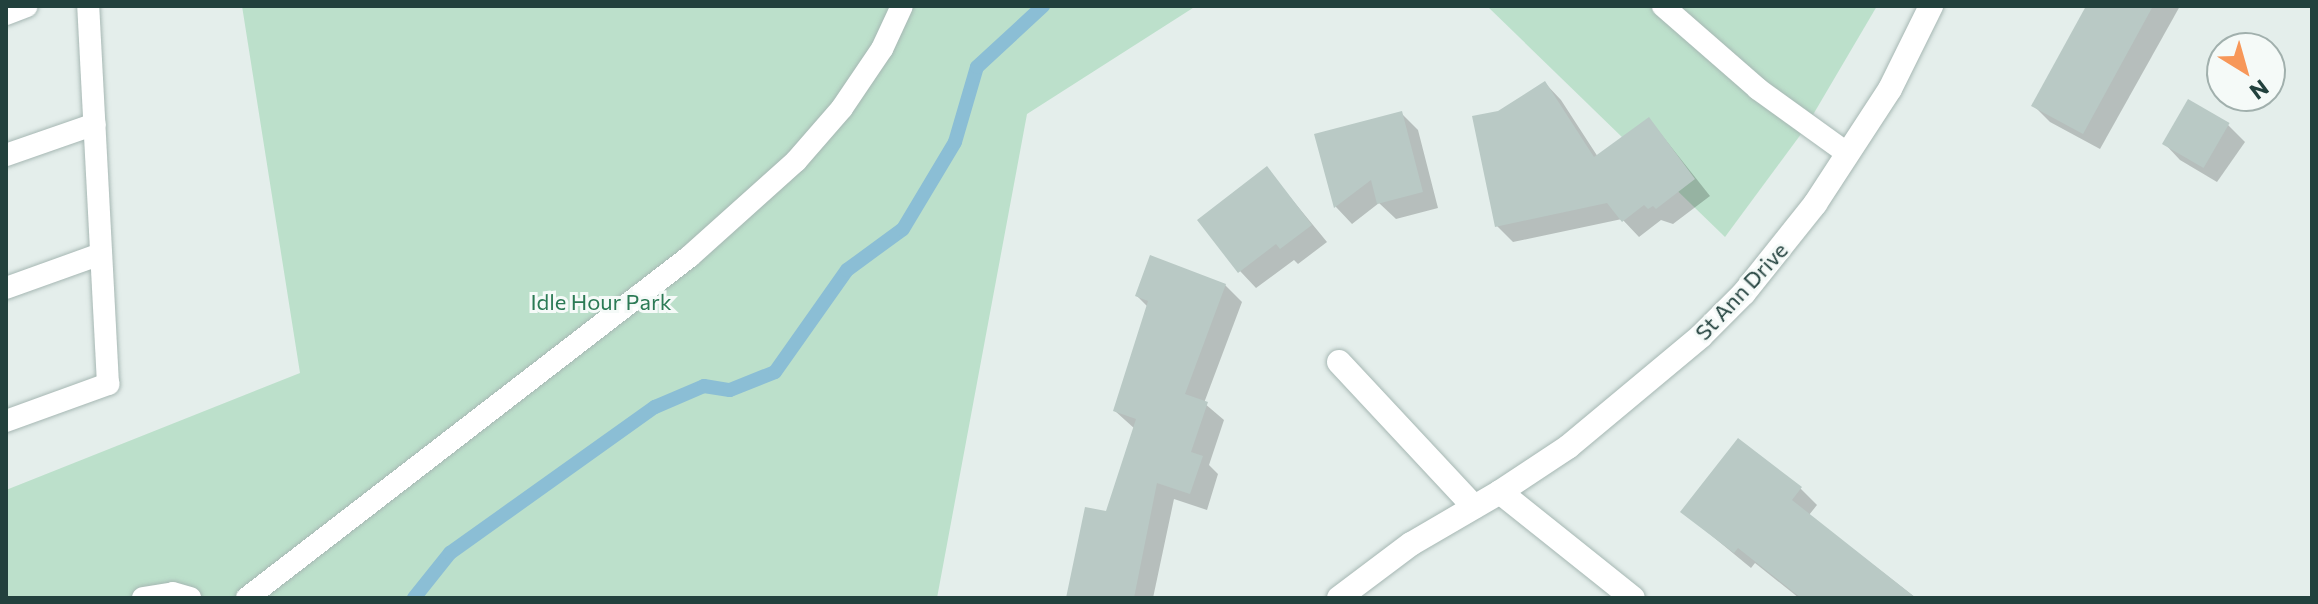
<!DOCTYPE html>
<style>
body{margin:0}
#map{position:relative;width:2318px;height:604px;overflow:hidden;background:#e4eeeb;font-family:Commissioner,sans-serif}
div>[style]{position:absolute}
.green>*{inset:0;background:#bce0cb}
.shadow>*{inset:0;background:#0003}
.stream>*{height:14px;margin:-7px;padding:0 7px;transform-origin:7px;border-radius:7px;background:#8bbed5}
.building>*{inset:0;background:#b9c9c5;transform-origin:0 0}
.roads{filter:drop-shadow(0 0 2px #a6b7b3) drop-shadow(0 0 2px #a6b7b3)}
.service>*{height:22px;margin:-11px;padding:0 11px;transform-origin:11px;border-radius:11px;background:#fff}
.minor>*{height:24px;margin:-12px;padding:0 12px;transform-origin:12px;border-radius:12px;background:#fff}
span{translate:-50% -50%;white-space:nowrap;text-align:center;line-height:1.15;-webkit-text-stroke:6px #f5faf8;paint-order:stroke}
.street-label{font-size:22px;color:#22413d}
.park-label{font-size:22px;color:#2b7a55}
.frame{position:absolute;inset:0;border:8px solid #22413d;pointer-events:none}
.north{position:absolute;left:2206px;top:32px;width:80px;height:80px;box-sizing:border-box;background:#f5faf8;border:2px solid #a1b0ad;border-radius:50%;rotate:143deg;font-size:22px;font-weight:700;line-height:32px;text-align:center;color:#22413d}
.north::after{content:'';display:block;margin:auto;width:28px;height:36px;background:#f79759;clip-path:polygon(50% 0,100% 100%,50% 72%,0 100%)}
</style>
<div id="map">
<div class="green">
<i style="clip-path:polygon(242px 6px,1196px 6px,1027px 114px,937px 598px,6px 598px,6px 490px,300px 373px)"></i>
<i style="clip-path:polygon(1487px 6px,1877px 6px,1804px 130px,1725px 237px)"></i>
</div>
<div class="shadow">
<i style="clip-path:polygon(2088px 6px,2180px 6px,2100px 149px,2050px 122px,2033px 105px)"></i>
<i style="clip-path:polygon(1545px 83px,1561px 100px,1598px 157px,1649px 119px,1710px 196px,1673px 224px,1661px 220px,1639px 237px,1622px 219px,1513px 242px,1497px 226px,1499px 112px)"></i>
<i style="clip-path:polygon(2189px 102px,2228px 125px,2245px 142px,2217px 182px,2180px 160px,2164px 143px)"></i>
<i style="clip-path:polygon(1402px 114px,1418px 130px,1438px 208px,1396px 219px,1379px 203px,1352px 224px,1336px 207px,1317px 135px)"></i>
<i style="clip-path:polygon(1267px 169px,1327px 242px,1298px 264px,1294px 260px,1256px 288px,1240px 271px)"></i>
<i style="clip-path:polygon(1225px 285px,1242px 302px,1204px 403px,1224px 420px,1209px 465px,1218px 474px,1207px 510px,1174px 499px,1153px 598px,1068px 598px,1107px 513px,1135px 429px,1115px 411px,1148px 307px,1137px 296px)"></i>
<i style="clip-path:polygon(1800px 488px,1817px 505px,1809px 515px,1916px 598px,1799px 598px,1755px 563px,1751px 568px,1683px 512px)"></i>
</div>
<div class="stream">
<i style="left:414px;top:598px;width:58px;rotate:-51.3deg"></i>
<i style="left:450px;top:553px;width:252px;rotate:-35.5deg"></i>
<i style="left:655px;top:407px;width:53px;rotate:-23.2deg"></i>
<i style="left:704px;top:386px;width:26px;rotate:9deg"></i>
<i style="left:730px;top:390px;width:48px;rotate:-21.8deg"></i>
<i style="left:775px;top:372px;width:125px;rotate:-54.8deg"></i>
<i style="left:847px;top:270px;width:69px;rotate:-36.2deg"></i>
<i style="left:903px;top:229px;width:101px;rotate:-59.1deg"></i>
<i style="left:955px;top:142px;width:78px;rotate:-73.7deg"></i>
<i style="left:977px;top:67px;width:90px;rotate:-42.7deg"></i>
</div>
<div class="building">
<i style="clip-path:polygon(2086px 6px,2153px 6px,2083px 134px,2031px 106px)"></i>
<i style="clip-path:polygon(1545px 81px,1594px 157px,1649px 117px,1695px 179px,1656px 209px,1653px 206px,1648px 209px,1644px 205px,1622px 222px,1607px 203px,1495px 227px,1472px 116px,1498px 111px)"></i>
<i style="left:2188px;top:99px;width:48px;height:52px;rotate:30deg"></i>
<i style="clip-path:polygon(1402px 111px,1423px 192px,1377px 204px,1371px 180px,1334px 208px,1314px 134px)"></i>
<i style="clip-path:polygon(1267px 166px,1312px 225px,1280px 249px,1276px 244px,1238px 273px,1197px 220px)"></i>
<i style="clip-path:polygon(1150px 255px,1226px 284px,1185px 394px,1208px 402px,1191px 452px,1203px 456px,1190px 494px,1157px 483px,1134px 598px,1066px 598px,1085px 507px,1106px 511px,1136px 419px,1113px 411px,1148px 301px,1135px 296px)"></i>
<i style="clip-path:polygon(1738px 438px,1802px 487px,1792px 500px,1916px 598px,1801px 598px,1738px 548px,1734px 553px,1680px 512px)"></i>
</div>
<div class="roads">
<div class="service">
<i style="left:1663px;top:6px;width:126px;rotate:41.1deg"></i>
<i style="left:1758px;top:89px;width:111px;rotate:35.8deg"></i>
<i style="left:6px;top:14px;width:22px;rotate:-21deg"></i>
<i style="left:6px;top:155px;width:94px;rotate:-19.2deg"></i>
<i style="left:6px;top:288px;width:101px;rotate:-19.7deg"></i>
<i style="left:6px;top:421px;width:109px;rotate:-19.9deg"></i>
<i style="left:108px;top:384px;width:379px;rotate:-93deg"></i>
<i style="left:143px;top:598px;width:30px;rotate:-9deg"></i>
<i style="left:173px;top:593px;width:18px;rotate:16deg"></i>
<i style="left:247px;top:598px;width:558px;rotate:-37.65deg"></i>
<i style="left:689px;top:257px;width:144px;rotate:-41.9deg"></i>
<i style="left:796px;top:161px;width:70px;rotate:-49deg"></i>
<i style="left:842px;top:108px;width:71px;rotate:-55.9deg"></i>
<i style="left:882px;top:49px;width:47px;rotate:-65.1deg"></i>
</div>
<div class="minor">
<i style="left:1339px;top:362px;width:198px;rotate:47deg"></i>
<i style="left:1500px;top:492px;width:170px;rotate:38.6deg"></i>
<i style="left:1339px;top:598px;width:90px;rotate:-36.9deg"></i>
<i style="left:1411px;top:544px;width:103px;rotate:-30.3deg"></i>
<i style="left:1500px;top:492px;width:82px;rotate:-33.5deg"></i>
<i style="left:1568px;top:447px;width:173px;rotate:-39.8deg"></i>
<i style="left:1701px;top:336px;width:61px;rotate:-45deg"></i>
<i style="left:1744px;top:293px;width:114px;rotate:-51.4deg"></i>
<i style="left:1815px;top:204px;width:137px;rotate:-56.9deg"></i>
<i style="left:1890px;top:89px;width:93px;rotate:-63.7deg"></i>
</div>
</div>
<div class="street-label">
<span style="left:1741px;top:291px;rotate:-47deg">St Ann Drive</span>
</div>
<div class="park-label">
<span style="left:601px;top:302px">Idle Hour Park</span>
</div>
<div class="frame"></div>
<div class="north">N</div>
</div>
